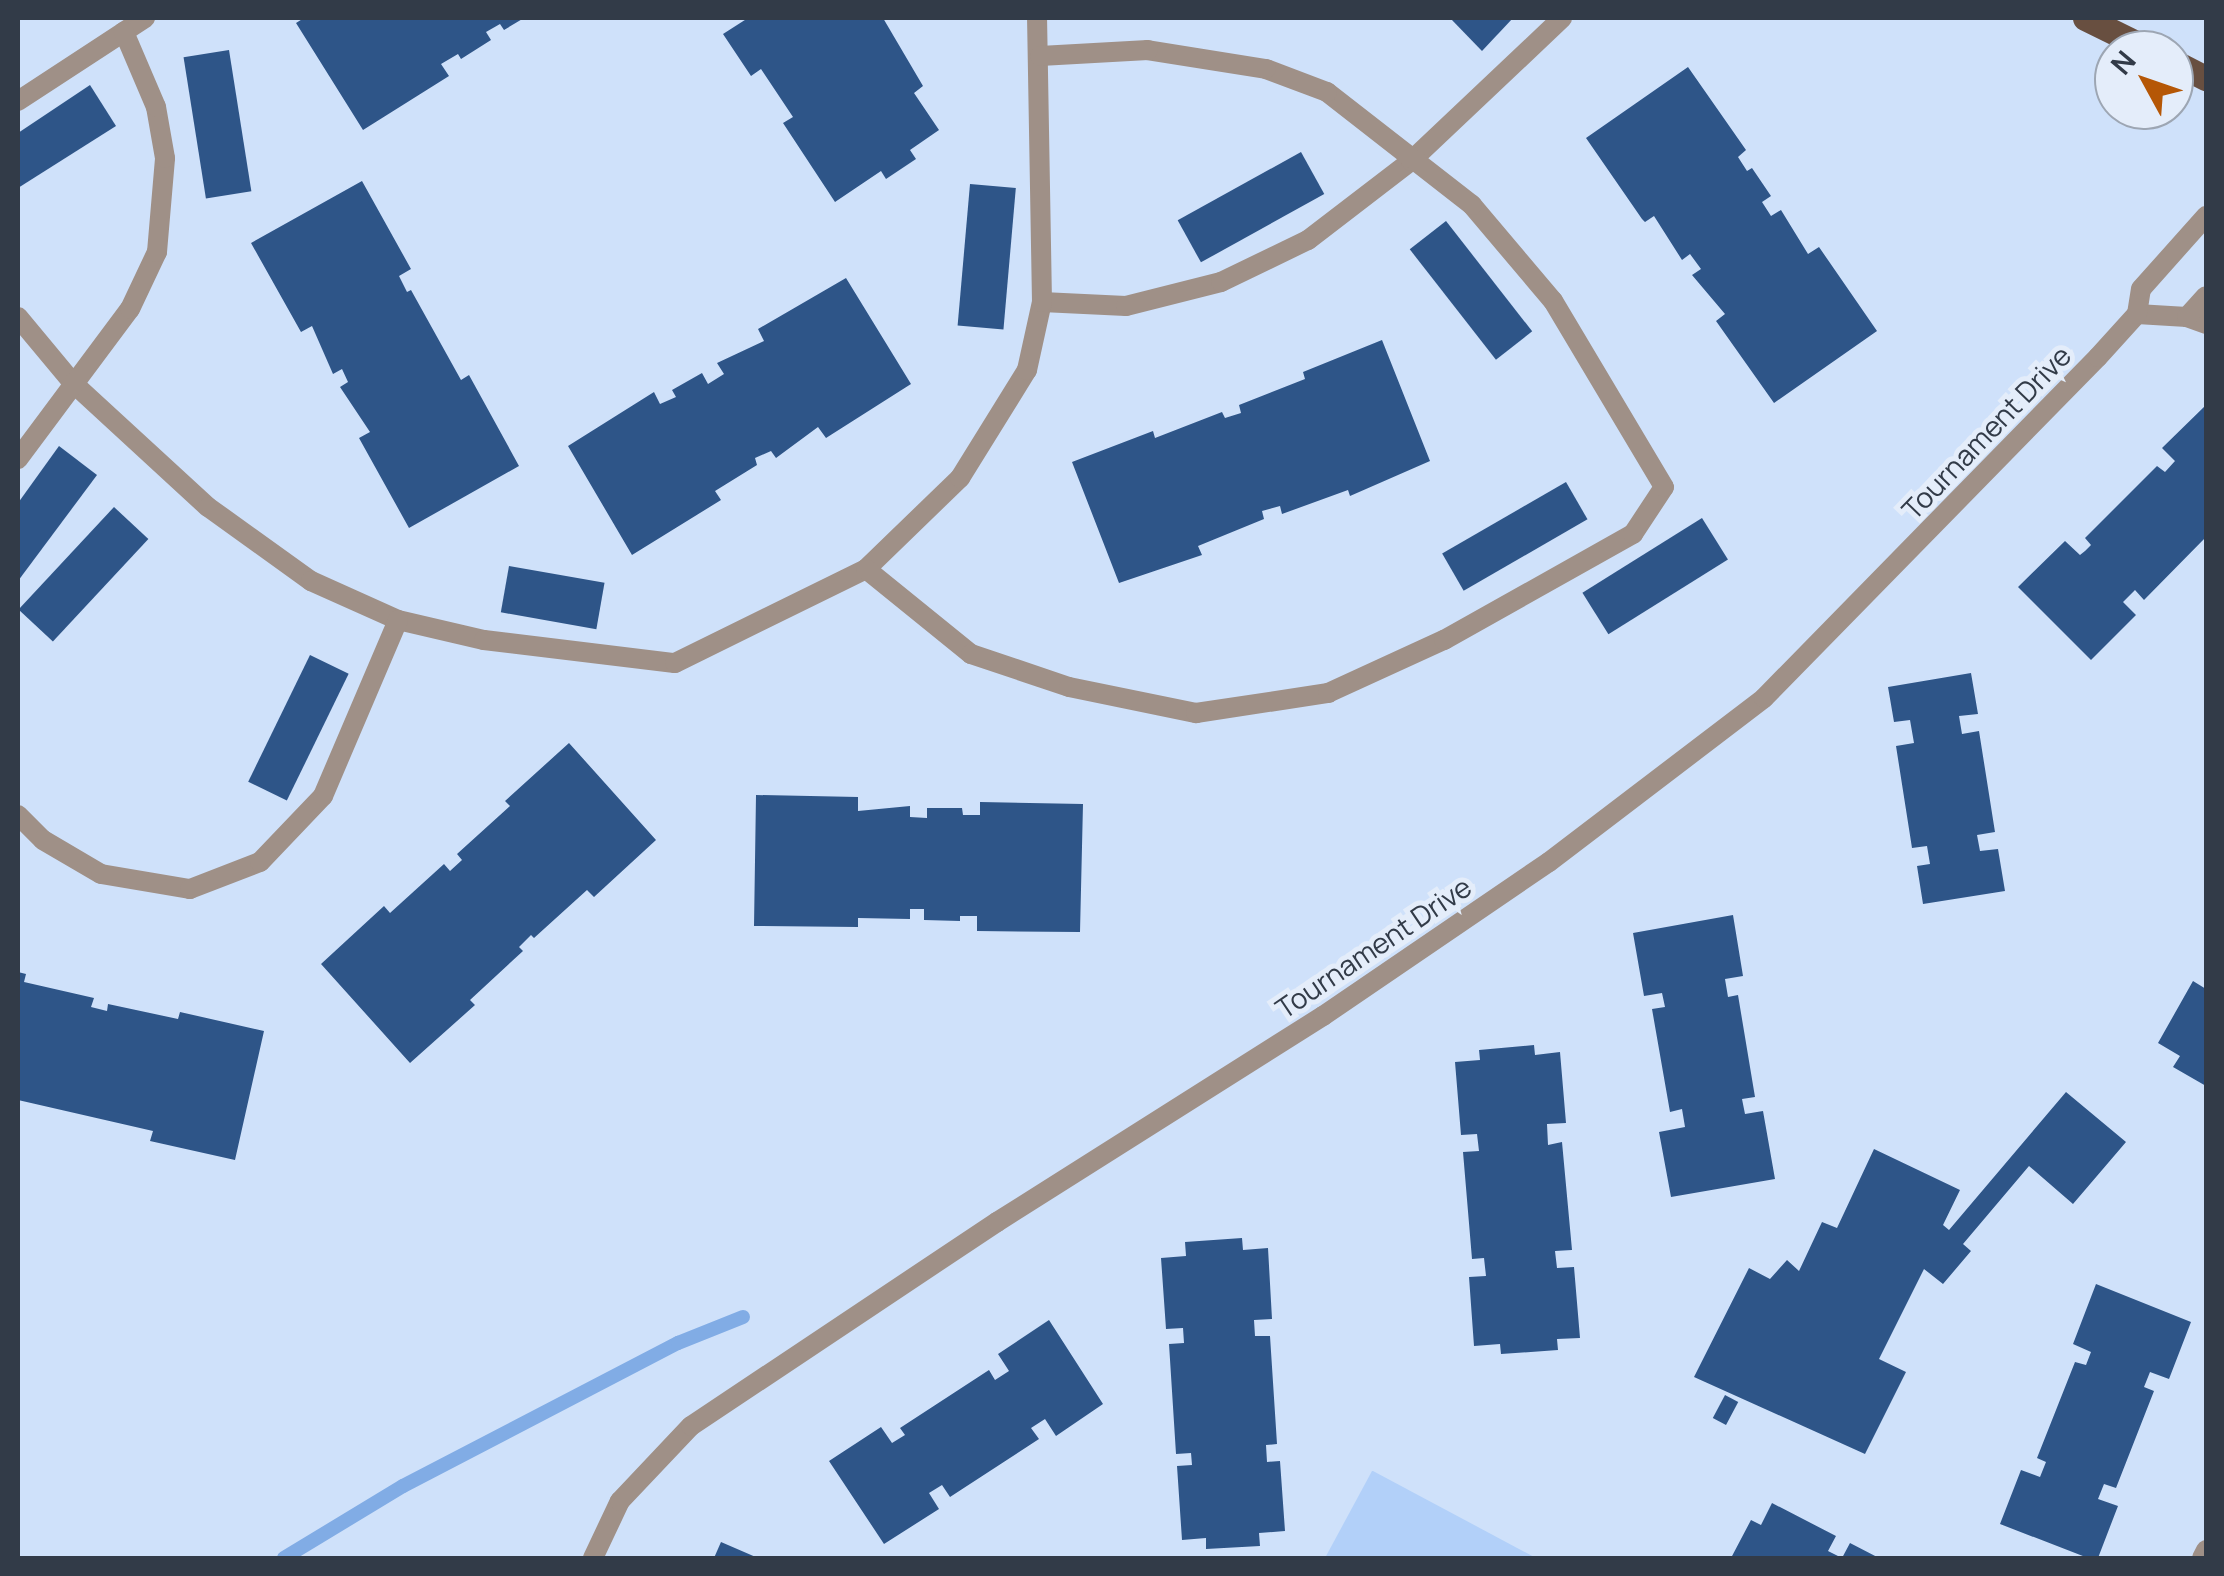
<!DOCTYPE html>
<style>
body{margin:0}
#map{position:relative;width:2224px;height:1576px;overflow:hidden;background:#cfe1fa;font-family:Manrope,sans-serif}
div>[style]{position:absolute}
.green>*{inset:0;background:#b2d0f9}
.stream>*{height:14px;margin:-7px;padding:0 7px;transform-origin:7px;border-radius:7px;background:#81ace5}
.building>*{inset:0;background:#2e5588;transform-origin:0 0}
.minor>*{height:20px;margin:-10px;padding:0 10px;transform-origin:10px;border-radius:10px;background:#9f9087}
.primary>*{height:25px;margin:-12.5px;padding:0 12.5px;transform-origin:12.5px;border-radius:12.5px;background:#684f40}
span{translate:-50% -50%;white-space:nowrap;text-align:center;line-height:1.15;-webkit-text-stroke:10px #e4edfa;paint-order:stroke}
.street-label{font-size:28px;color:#323b48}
.frame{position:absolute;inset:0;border:20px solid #323b48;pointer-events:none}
.north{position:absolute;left:2094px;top:30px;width:100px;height:100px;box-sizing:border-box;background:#e4edfa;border:2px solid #9da6b3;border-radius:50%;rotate:310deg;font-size:28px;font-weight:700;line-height:40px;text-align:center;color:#323b48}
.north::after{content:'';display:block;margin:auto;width:35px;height:45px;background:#b55706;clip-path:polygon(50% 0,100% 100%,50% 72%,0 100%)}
</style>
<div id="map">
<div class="green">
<i style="clip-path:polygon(1372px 1471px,1373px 1471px,1536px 1558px,1325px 1558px)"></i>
</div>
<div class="stream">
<i style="left:284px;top:1558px;width:139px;rotate:-31.2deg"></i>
<i style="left:403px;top:1486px;width:310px;rotate:-27.5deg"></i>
<i style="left:678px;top:1343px;width:70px;rotate:-21.8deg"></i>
</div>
<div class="building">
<i style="clip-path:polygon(304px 18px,524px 18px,504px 30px,500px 24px,486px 32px,491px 40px,461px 59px,458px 54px,441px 64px,449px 76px,363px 130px,296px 23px)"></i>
<i style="clip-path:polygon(748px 18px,883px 18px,923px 86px,914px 93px,939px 130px,910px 150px,916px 159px,886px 179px,881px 171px,835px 202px,783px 123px,793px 117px,761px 69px,751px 76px,723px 34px)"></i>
<i style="clip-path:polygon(1450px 18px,1513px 18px,1482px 51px)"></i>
<i style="left:229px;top:50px;width:143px;height:46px;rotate:81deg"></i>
<i style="clip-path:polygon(1688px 67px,1746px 150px,1738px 157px,1747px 171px,1752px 168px,1771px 196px,1762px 202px,1771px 216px,1781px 210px,1808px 254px,1819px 247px,1877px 331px,1774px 403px,1716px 321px,1725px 314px,1692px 275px,1701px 269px,1690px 254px,1682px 260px,1654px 216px,1645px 222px,1642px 219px,1586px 138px)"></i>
<i style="clip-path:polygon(90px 85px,116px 126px,18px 188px,18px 133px)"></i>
<i style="left:1301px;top:152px;width:48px;height:141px;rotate:61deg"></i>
<i style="clip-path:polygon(362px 181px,411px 269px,399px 276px,407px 292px,411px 290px,461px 380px,469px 375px,519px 466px,409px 528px,359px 438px,370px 432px,340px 387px,348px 382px,342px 369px,333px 374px,312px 326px,301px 332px,251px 243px)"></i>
<i style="left:970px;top:184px;width:46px;height:142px;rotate:5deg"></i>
<i style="left:1446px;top:221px;width:140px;height:46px;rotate:52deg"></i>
<i style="clip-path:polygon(846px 278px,911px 384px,826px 438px,818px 427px,776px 458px,771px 451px,755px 458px,757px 465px,715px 491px,721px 500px,632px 555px,568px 446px,654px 392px,660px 404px,676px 397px,672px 390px,702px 373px,708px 384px,724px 374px,717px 363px,764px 341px,758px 329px)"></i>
<i style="clip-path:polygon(1382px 340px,1430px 461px,1350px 496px,1348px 490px,1282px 514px,1280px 506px,1262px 511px,1264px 519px,1198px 546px,1202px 555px,1119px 583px,1072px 462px,1153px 431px,1155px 438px,1222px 412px,1225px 418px,1241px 413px,1239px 405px,1305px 379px,1303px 372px)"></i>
<i style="clip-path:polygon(2206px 405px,2206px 537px,2144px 600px,2135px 590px,2123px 602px,2136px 615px,2091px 660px,2018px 587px,2065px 541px,2080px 555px,2085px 551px,2091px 545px,2085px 538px,2157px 466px,2165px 472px,2175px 461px,2162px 448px)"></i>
<i style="clip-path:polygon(59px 446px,97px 475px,18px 581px,18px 503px)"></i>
<i style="left:1566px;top:482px;width:43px;height:143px;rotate:60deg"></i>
<i style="left:114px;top:507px;width:47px;height:140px;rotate:43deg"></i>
<i style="left:1702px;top:518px;width:49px;height:141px;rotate:58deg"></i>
<i style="left:509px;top:566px;width:97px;height:47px;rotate:10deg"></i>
<i style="left:310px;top:655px;width:43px;height:141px;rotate:26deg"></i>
<i style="clip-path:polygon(1971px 673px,1978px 714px,1959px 716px,1962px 734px,1979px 731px,1995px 832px,1977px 835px,1980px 851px,1998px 849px,2005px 891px,1923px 904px,1917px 866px,1930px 864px,1927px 846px,1912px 848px,1896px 746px,1914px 743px,1910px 720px,1894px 722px,1888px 687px)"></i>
<i style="clip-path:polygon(569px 743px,656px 840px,594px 897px,587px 890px,534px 938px,531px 935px,519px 947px,523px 951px,470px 1000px,475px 1005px,410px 1063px,321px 964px,384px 906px,390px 913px,444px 864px,450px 871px,462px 860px,457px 854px,510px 806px,505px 801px)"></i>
<i style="clip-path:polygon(756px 795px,858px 797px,858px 811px,910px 806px,910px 817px,927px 818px,927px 808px,962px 808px,963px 815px,980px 815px,980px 802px,1083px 804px,1080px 932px,977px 931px,977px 916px,960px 916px,960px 921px,924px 920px,924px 909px,910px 909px,910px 919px,858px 918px,858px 927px,754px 926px)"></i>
<i style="clip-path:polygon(1733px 915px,1743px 976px,1725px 979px,1728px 997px,1738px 995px,1755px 1097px,1742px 1099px,1745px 1114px,1763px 1111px,1775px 1179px,1671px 1197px,1659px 1132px,1685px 1127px,1682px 1109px,1670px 1112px,1652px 1009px,1665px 1007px,1662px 993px,1644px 996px,1633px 933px)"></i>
<i style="clip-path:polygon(18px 972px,26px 974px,24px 982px,94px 998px,91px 1007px,107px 1011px,108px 1004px,178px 1019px,180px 1012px,264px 1031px,235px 1160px,150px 1141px,153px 1131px,18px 1100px)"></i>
<i style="clip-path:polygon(2193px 981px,2206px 989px,2206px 1086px,2173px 1067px,2180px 1056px,2158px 1043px)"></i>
<i style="clip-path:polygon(1534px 1045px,1535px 1055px,1560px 1052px,1566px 1123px,1547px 1124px,1548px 1145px,1562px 1142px,1572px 1250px,1555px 1251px,1557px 1268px,1574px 1267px,1580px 1338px,1557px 1339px,1558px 1350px,1501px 1354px,1500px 1344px,1474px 1346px,1469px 1277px,1486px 1276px,1484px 1258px,1472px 1259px,1463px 1152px,1479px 1151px,1477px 1134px,1461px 1135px,1455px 1062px,1480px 1060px,1479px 1050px)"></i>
<i style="clip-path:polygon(2066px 1092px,2126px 1142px,2073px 1204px,2029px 1166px,1963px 1244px,1971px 1251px,1943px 1284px,1924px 1269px,1879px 1359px,1906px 1372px,1865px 1454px,1694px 1377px,1749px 1268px,1770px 1279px,1787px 1260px,1799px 1271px,1822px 1222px,1837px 1228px,1874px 1149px,1960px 1190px,1943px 1225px,1949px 1230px)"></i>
<i style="clip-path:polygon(1242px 1238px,1243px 1250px,1268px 1248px,1272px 1319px,1254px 1320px,1255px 1336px,1270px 1336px,1277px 1444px,1266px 1445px,1267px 1462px,1280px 1461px,1285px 1531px,1259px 1533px,1260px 1546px,1206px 1549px,1206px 1538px,1182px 1540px,1177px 1466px,1192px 1465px,1191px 1453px,1176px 1454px,1169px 1344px,1184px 1343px,1183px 1328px,1166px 1329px,1161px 1258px,1186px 1256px,1185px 1242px)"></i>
<i style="clip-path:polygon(2096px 1284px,2191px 1322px,2169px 1379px,2150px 1372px,2144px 1387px,2154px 1391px,2116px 1488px,2104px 1484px,2098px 1499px,2118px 1506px,2098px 1558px,2088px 1558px,2000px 1524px,2021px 1470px,2040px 1477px,2046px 1462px,2037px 1458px,2075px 1362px,2086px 1365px,2091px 1352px,2073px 1344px)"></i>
<i style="clip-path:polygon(1049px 1320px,1103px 1404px,1056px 1436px,1045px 1419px,1031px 1428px,1039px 1439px,950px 1497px,942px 1485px,929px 1493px,939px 1509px,884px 1544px,829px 1461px,881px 1427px,892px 1443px,905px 1435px,900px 1428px,989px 1370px,995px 1380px,1009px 1371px,998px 1354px)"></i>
<i style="left:1725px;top:1395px;width:15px;height:26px;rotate:28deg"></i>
<i style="clip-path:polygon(1772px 1503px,1836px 1536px,1828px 1551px,1842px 1558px,1850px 1543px,1879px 1558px,1731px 1558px,1751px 1520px,1761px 1525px)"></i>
<i style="clip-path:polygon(721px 1542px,758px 1558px,714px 1558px)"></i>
</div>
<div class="minor">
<i style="left:18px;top:101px;width:152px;rotate:-33.2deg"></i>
<i style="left:1042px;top:302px;width:84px;rotate:2.7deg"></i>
<i style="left:1126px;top:306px;width:98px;rotate:-14.2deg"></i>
<i style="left:1221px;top:282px;width:97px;rotate:-25.8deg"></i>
<i style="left:1308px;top:240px;width:130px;rotate:-37.5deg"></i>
<i style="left:1411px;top:161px;width:208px;rotate:-43.4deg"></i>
<i style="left:2137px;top:314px;width:50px;rotate:3.4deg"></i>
<i style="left:2187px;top:317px;width:20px;rotate:20deg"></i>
<i style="left:18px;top:317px;width:86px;rotate:50.2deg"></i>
<i style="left:73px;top:383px;width:183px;rotate:42.6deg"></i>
<i style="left:208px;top:507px;width:127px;rotate:35.7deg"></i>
<i style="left:311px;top:581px;width:95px;rotate:24.1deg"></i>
<i style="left:398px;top:620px;width:88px;rotate:13.1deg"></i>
<i style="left:484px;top:640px;width:192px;rotate:6.9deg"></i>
<i style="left:675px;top:663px;width:213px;rotate:-26.2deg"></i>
<i style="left:866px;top:569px;width:131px;rotate:-44.1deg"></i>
<i style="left:960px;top:478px;width:127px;rotate:-58.2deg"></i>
<i style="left:1027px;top:370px;width:70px;rotate:-77.6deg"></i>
<i style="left:1042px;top:302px;width:284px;rotate:-91deg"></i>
<i style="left:2187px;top:317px;width:28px;rotate:-48deg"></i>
<i style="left:18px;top:459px;width:187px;rotate:-53.3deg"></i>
<i style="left:130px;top:309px;width:63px;rotate:-64.7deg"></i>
<i style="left:157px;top:252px;width:94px;rotate:-85.1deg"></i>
<i style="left:165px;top:158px;width:52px;rotate:-100deg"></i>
<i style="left:156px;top:107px;width:82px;rotate:-113.1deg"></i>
<i style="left:866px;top:569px;width:135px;rotate:39deg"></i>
<i style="left:971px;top:654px;width:103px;rotate:18.6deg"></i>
<i style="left:1069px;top:687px;width:130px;rotate:11.6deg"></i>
<i style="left:1196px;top:713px;width:134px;rotate:-8.6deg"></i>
<i style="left:1328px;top:693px;width:128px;rotate:-24.6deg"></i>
<i style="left:1444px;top:640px;width:217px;rotate:-29.3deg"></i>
<i style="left:1633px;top:534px;width:56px;rotate:-56.6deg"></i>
<i style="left:1664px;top:487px;width:217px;rotate:-120.8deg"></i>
<i style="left:1553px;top:301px;width:126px;rotate:-130.2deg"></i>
<i style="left:1472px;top:205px;width:184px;rotate:-142.1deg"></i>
<i style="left:1327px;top:92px;width:65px;rotate:-159.3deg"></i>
<i style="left:1266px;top:69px;width:120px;rotate:-170.9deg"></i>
<i style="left:1148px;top:50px;width:108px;rotate:176.8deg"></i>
<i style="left:18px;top:815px;width:35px;rotate:45deg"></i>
<i style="left:43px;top:840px;width:67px;rotate:30.4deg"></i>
<i style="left:101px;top:874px;width:90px;rotate:9.6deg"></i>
<i style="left:190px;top:889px;width:75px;rotate:-21.1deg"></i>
<i style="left:260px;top:862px;width:91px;rotate:-46.3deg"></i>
<i style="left:323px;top:796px;width:191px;rotate:-66.9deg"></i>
<i style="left:593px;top:1558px;width:63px;rotate:-64.7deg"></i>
<i style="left:620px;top:1501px;width:103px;rotate:-46.6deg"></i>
<i style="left:691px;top:1426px;width:368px;rotate:-33.7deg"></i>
<i style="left:997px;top:1222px;width:386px;rotate:-32.3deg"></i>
<i style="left:1323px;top:1016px;width:273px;rotate:-34.3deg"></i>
<i style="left:1549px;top:862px;width:270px;rotate:-37.3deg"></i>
<i style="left:1764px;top:698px;width:477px;rotate:-45.6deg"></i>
<i style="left:2098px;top:357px;width:58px;rotate:-47.8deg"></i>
<i style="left:2137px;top:314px;width:25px;rotate:-81deg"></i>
<i style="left:2141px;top:289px;width:98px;rotate:-48.3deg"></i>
<i style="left:2202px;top:1558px;width:9px;rotate:-63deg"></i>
</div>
<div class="primary">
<i style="left:2085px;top:18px;width:72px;rotate:26.2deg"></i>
<i style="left:2174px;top:62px;width:36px;rotate:27deg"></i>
</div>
<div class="street-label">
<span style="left:1986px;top:432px;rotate:-46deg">Tournament Drive</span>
<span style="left:1373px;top:947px;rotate:-34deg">Tournament Drive</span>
</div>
<div class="frame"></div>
<div class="north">N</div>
</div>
